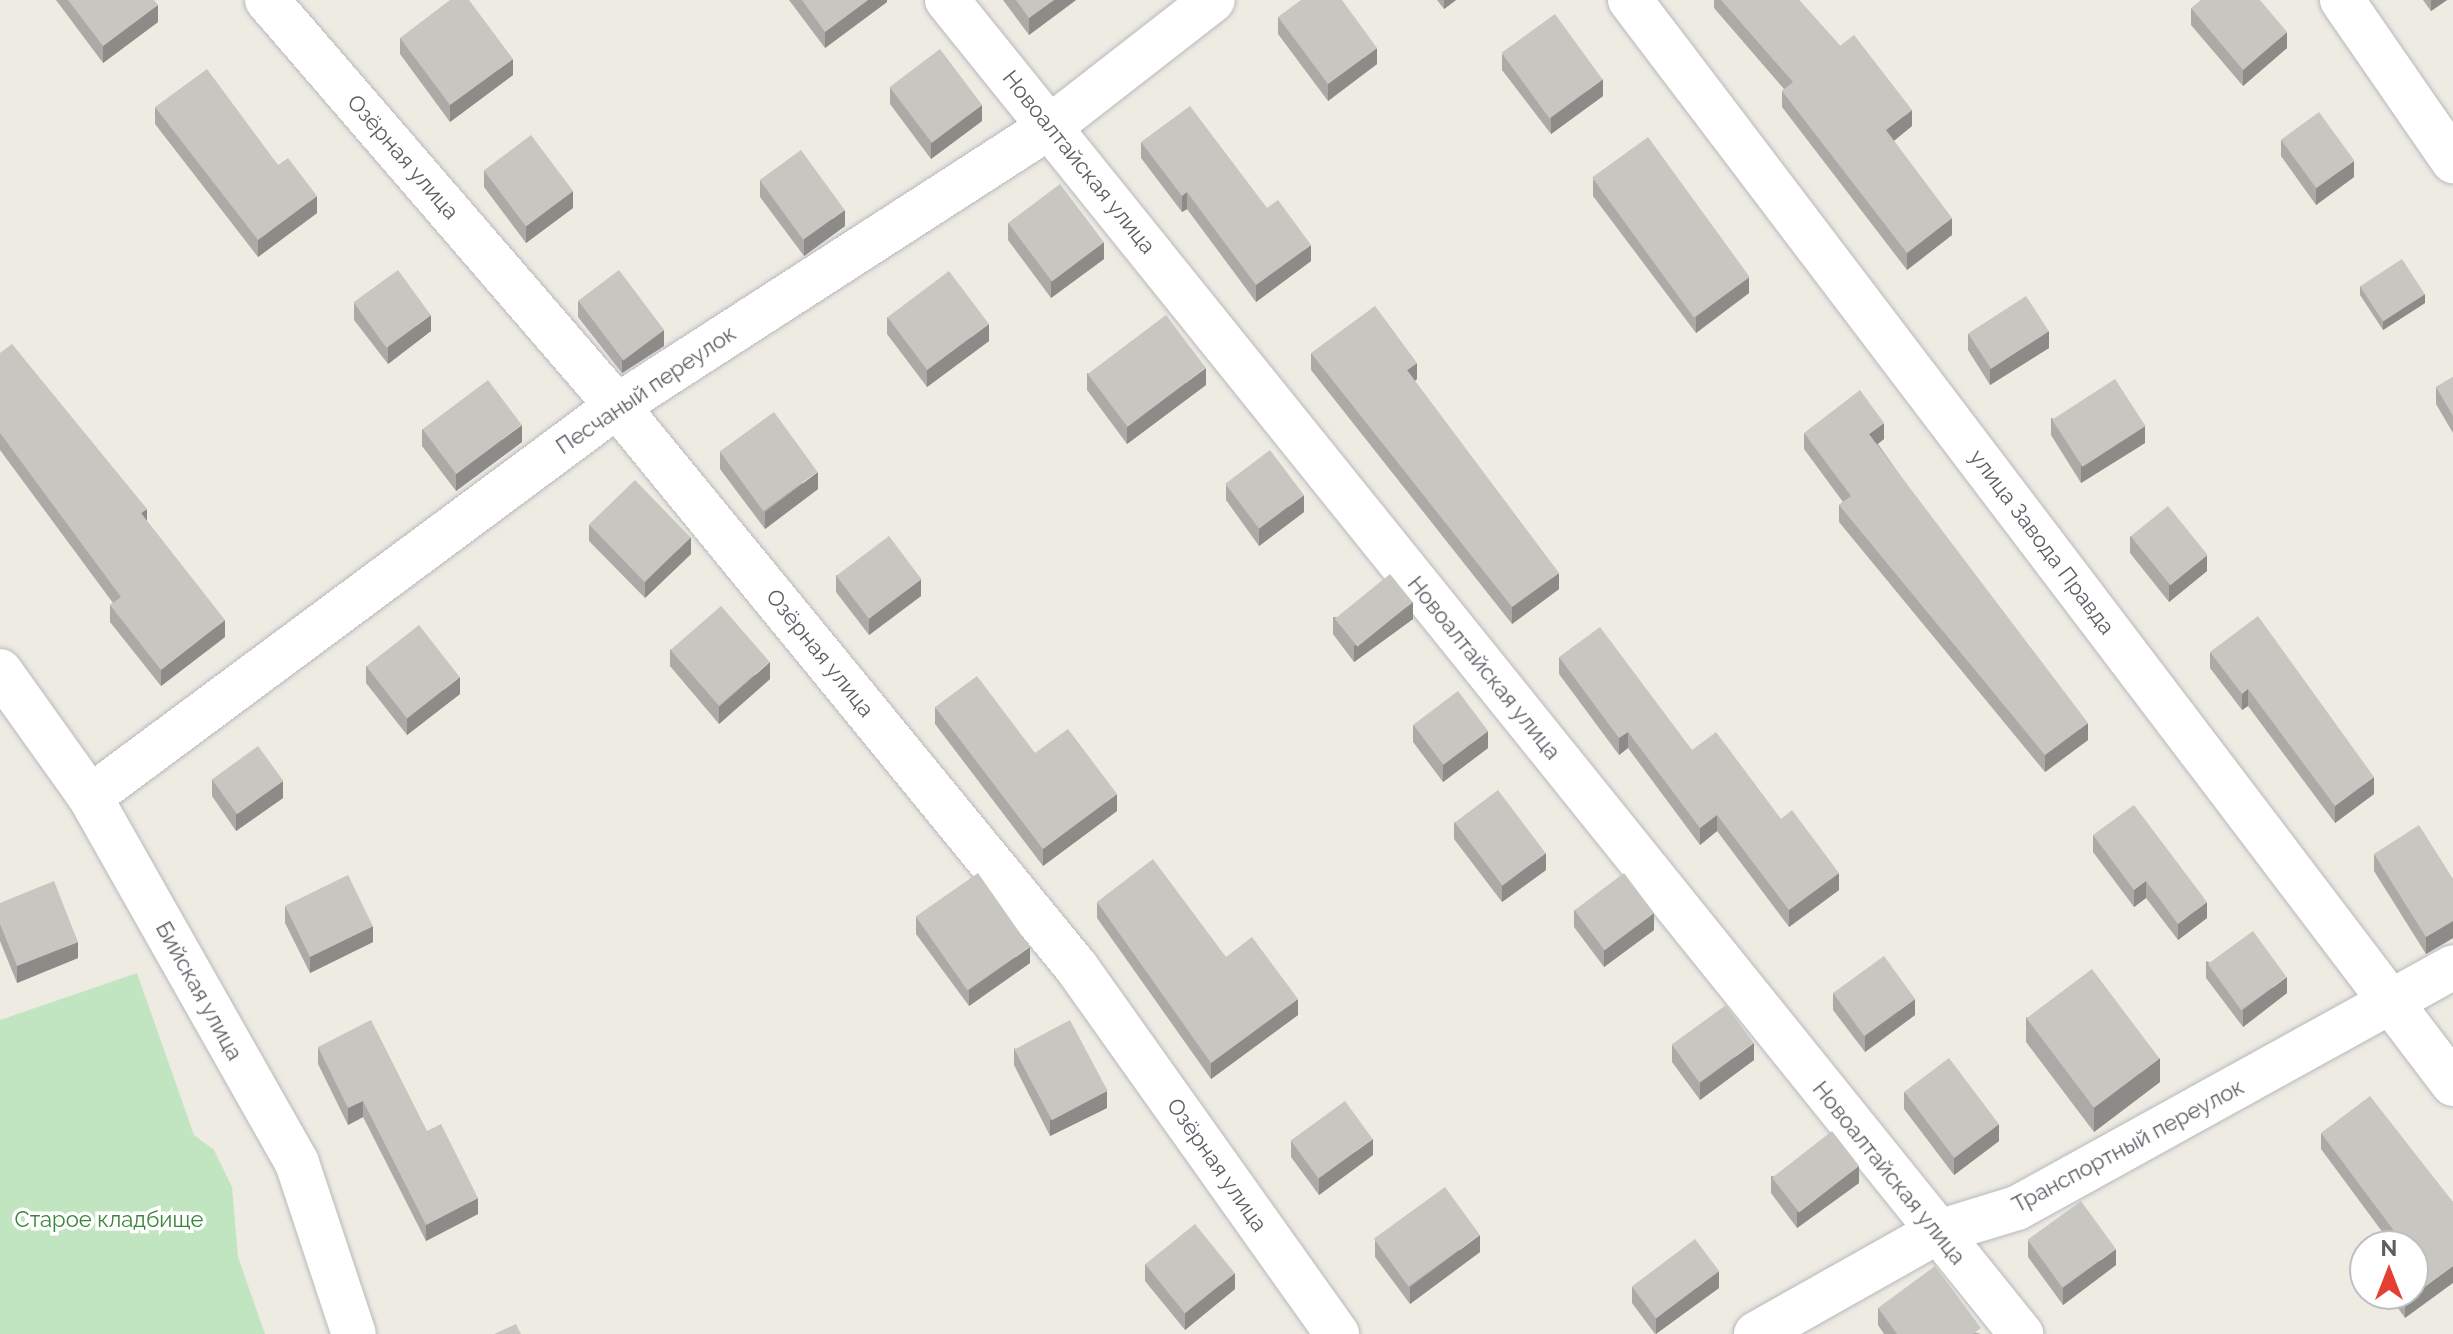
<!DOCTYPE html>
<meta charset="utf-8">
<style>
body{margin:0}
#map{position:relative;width:2453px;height:1334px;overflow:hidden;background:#eeebe3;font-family:Raleway,sans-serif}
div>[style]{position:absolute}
.green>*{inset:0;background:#c1e5c0}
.roads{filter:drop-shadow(0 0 2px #b6b9bd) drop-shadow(0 0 2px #b6b9bd)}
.minor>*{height:44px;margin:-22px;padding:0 22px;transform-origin:22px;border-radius:22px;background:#fff}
.wall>*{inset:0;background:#acaaa6}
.shaded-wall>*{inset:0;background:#8c8b87}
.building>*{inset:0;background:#c8c6c1;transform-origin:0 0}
span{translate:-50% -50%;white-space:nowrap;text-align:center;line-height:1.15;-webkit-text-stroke:7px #fff;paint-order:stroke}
.street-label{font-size:22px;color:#5b5f64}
.park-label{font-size:22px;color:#38863a}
.north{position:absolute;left:2349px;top:1230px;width:80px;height:80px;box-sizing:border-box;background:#fff;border:2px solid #bdbfc1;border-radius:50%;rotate:0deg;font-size:22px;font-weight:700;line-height:32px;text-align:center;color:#5b5f64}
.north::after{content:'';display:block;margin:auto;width:28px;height:36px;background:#e53e32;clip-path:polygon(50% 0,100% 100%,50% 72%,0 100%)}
</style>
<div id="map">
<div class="green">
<i style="clip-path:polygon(137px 973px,194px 1135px,214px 1150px,232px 1187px,238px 1257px,265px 1334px,0 1334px,0 1020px)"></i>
</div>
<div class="roads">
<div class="minor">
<i style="left:267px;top:0;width:536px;rotate:49.24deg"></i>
<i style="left:617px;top:406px;width:726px;rotate:50.7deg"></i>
<i style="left:1077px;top:968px;width:449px;rotate:54.6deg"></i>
<i style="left:947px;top:0;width:1713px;rotate:51.16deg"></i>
<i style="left:1630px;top:0;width:1361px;rotate:52.79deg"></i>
<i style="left:2342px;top:0;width:196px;rotate:55.4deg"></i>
<i style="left:0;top:671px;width:155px;rotate:54.5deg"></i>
<i style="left:90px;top:797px;width:420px;rotate:60.5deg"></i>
<i style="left:297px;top:1163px;width:180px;rotate:71.6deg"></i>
<i style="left:90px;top:797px;width:656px;rotate:-36.57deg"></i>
<i style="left:617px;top:406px;width:516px;rotate:-32.83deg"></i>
<i style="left:1051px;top:126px;width:205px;rotate:-37.9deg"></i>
<i style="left:1756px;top:1334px;width:206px;rotate:-29.4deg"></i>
<i style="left:1935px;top:1233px;width:86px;rotate:-17deg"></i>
<i style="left:2017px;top:1208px;width:498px;rotate:-28.9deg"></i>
</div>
</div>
<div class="wall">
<i style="clip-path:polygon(56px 0,154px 0,158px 22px,103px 63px)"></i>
<i style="clip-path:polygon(789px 0,887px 0,887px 2px,825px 48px)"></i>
<i style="clip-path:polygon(1003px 0,1076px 0,1029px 35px)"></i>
<i style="clip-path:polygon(1437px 0,1456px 0,1444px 9px)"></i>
<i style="clip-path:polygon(1714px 0,1799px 0,1912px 126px,1894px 141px,1952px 235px,1907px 270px,1782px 107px,1782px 91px,1784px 89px,1714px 8px)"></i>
<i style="clip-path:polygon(2423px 0,2447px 0,2431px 11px)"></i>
<i style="clip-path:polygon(2191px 8px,2287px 48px,2243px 86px,2191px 25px)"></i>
<i style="clip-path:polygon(1278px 17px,1377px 64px,1328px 101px,1278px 34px)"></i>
<i style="clip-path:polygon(400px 38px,513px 75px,450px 122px,400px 54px)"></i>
<i style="clip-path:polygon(1502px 54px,1603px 96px,1551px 134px,1502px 70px)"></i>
<i style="clip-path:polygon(890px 87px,982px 121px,931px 159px,890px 104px)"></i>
<i style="clip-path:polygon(155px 107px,278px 165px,317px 213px,258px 257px,155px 124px)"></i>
<i style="clip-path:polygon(2281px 140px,2354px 177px,2316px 205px,2281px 156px)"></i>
<i style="clip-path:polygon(1141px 142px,1267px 208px,1311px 261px,1256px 302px,1187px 209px,1182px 212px,1141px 158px)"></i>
<i style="clip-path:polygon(484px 170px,573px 208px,526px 243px,484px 187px)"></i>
<i style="clip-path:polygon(1593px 179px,1749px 293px,1696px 333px,1593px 196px)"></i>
<i style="clip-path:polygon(760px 180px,845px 226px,804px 256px,760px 197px)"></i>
<i style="clip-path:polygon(1008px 223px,1104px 259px,1051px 298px,1008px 240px)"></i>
<i style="clip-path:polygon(2360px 286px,2425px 303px,2383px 330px,2360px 295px)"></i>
<i style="clip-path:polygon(578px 301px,664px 346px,622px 373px,578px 317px)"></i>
<i style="clip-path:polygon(354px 303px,431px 331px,388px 364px,354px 320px)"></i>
<i style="clip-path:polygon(887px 317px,989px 341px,927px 387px,887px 334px)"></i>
<i style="clip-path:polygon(1968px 334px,2049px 348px,1990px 385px,1968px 350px)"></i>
<i style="clip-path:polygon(0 353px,225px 637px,161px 686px,110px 622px,110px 605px,113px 603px,0 450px)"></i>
<i style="clip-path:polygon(1311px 353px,1417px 379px,1415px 381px,1559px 589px,1512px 624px,1311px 370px)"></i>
<i style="clip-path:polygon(1087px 373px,1206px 385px,1127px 444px,1087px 390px)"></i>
<i style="clip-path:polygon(2453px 377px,2453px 433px,2436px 404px,2436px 387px)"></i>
<i style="clip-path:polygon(2051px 418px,2145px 443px,2081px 483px,2051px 435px)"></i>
<i style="clip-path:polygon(422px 429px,522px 442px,456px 491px,422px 446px)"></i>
<i style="clip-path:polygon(1804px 433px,1884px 439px,1878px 444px,2088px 740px,2045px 772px,1839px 522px,1839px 505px,1843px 502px,1804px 449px)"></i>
<i style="clip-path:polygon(720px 452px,818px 489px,765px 529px,720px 469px)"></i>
<i style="clip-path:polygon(1226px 484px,1304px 512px,1259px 546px,1226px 500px)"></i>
<i style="clip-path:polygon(589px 525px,691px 554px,645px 598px,589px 541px)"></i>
<i style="clip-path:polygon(2130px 536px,2207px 571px,2169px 602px,2130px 553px)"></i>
<i style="clip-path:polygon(836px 575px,921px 596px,869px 635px,836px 592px)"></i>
<i style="clip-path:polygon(1333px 617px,1413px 619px,1354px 662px,1333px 634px)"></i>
<i style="clip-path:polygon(670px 649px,770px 679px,719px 724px,670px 666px)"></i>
<i style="clip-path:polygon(2210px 652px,2374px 794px,2335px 823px,2248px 706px,2242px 710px,2210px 668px)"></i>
<i style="clip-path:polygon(1559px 657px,1692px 750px,1781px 819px,1839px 890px,1789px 927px,1717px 831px,1700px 845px,1628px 748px,1619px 755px,1559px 674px)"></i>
<i style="clip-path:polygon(366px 666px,460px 694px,407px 735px,366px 683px)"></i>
<i style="clip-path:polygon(935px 707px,1035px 753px,1117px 811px,1043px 866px,935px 724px)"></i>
<i style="clip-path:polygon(1413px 725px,1488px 748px,1443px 782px,1413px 742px)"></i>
<i style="clip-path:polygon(212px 779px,283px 798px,236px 831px,212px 796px)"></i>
<i style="clip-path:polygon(1454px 822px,1546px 870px,1502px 902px,1454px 839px)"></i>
<i style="clip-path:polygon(2093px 835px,2207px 918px,2178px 940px,2146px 898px,2134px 907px,2093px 852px)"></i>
<i style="clip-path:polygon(2374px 854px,2453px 879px,2453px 938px,2426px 954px,2374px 871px)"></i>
<i style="clip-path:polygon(1097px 902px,1226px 957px,1298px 1015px,1211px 1079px,1097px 918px)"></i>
<i style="clip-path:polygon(0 903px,78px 958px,17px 983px,0 941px)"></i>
<i style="clip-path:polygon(285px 906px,373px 942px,310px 973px,285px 923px)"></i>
<i style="clip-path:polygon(1574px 910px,1654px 930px,1604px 967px,1574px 927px)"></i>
<i style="clip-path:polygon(916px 917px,1030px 963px,969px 1006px,916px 934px)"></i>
<i style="clip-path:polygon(2206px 961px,2287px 993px,2243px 1027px,2206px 978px)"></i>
<i style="clip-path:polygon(1833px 993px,1915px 1015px,1865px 1052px,1833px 1010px)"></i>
<i style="clip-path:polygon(2026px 1017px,2160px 1082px,2094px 1132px,2026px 1042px)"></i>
<i style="clip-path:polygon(1672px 1045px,1754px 1060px,1700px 1100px,1672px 1062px)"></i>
<i style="clip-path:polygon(318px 1047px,427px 1131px,478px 1214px,426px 1241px,363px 1117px,348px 1125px,318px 1064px)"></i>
<i style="clip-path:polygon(1014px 1048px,1107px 1108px,1050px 1136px,1014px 1065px)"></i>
<i style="clip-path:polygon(1904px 1092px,1999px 1141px,1954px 1175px,1904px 1109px)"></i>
<i style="clip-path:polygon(2321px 1133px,2453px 1202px,2405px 1318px,2388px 1294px,2413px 1294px,2392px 1245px,2321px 1149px)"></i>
<i style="clip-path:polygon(1291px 1141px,1373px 1155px,1319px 1195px,1291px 1157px)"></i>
<i style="clip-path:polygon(1771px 1176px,1859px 1183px,1797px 1228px,1771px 1193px)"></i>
<i style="clip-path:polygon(1375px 1240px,1480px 1252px,1410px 1304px,1375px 1257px)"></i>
<i style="clip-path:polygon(2028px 1240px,2116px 1265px,2063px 1305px,2028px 1257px)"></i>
<i style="clip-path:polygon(1145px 1264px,1235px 1289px,1185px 1330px,1145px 1281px)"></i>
<i style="clip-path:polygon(1632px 1287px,1719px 1288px,1655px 1334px,1632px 1303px)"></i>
<i style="clip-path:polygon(1878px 1308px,1981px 1334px,1884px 1334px,1878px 1325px)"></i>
</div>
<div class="shaded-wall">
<i style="clip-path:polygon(868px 0,887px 0,887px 2px,825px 48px,825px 32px)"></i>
<i style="clip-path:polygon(1054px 0,1076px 0,1029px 35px,1029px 18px)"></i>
<i style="clip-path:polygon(1444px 0,1456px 0,1444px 9px)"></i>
<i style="clip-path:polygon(2431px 0,2447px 0,2431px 11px)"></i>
<i style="clip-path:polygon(158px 5px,158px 22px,103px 63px,103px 46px)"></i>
<i style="clip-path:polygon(2287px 32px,2287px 48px,2243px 86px,2243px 70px)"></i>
<i style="clip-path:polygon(1377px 48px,1377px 64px,1328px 101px,1328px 84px)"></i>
<i style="clip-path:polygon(513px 59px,513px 75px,450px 122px,450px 105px)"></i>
<i style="clip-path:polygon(1603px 79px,1603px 96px,1551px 134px,1551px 118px)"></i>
<i style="clip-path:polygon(982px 105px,982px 121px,931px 159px,931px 143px)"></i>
<i style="clip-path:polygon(1912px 110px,1912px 126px,1886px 147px,1886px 130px)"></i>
<i style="clip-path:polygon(2354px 161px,2354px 177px,2316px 205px,2316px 188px)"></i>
<i style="clip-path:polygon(573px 191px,573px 208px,526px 243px,526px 226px)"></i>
<i style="clip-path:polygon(1187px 192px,1187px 209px,1182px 212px,1182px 196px)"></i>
<i style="clip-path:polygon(317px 196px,317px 213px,258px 257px,258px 240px)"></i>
<i style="clip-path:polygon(845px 210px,845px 226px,804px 256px,804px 239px)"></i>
<i style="clip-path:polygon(1952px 218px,1952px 235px,1907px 270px,1907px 253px)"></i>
<i style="clip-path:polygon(1104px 242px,1104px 259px,1051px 298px,1051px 281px)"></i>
<i style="clip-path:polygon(1311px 245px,1311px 261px,1256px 302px,1256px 285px)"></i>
<i style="clip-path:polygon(1749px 277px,1749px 293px,1696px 333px,1696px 317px)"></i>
<i style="clip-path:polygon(2425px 294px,2425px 303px,2383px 330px,2383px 321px)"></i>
<i style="clip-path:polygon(431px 315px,431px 331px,388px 364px,388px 347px)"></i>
<i style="clip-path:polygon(989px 324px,989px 341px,927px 387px,927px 370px)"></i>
<i style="clip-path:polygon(664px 330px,664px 346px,622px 373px,622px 357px)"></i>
<i style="clip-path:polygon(2049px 331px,2049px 348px,1990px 385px,1990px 369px)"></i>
<i style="clip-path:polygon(1417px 363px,1417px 379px,1407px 387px,1407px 370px)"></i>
<i style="clip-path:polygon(1206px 368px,1206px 385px,1127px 444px,1127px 427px)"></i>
<i style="clip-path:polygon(1884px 423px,1884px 439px,1869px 450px,1869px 434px)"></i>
<i style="clip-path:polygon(522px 425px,522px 442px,456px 491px,456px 474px)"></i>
<i style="clip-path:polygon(2145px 426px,2145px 443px,2081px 483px,2081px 466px)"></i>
<i style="clip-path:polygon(818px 472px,818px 489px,765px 529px,765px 512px)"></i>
<i style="clip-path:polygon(1304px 495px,1304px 512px,1259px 546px,1259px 529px)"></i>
<i style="clip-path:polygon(147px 509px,147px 525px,141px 513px)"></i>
<i style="clip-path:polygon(691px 537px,691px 554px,645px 598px,645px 582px)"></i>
<i style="clip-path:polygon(2207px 555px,2207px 571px,2169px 602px,2169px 585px)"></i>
<i style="clip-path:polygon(1559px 573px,1559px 589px,1512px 624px,1512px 607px)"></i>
<i style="clip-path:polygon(921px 579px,921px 596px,869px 635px,869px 619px)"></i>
<i style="clip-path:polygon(1413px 602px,1413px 619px,1354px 662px,1354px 646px)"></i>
<i style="clip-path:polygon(225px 620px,225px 637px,161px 686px,161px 670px)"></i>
<i style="clip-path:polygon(770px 662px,770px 679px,719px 724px,719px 707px)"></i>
<i style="clip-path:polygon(460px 677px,460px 694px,407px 735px,407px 719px)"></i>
<i style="clip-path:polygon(2248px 689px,2248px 706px,2242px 710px,2242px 694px)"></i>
<i style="clip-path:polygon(2088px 723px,2088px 740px,2045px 772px,2045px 755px)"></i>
<i style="clip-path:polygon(1488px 731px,1488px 748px,1443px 782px,1443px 765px)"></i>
<i style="clip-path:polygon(1628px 732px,1628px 748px,1619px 755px,1619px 738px)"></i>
<i style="clip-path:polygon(2374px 777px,2374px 794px,2335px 823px,2335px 806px)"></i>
<i style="clip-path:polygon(283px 781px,283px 798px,236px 831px,236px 814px)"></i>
<i style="clip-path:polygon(1117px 794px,1117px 811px,1043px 866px,1043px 849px)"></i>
<i style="clip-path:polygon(1717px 815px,1717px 831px,1700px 845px,1700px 828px)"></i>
<i style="clip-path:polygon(1546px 853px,1546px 870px,1502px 902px,1502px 886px)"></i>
<i style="clip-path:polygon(1839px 873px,1839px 890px,1789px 927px,1789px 910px)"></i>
<i style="clip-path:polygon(2146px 881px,2146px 898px,2134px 907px,2134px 890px)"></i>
<i style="clip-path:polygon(2207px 902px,2207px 918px,2178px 940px,2178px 924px)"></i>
<i style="clip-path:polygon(1654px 913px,1654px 930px,1604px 967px,1604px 950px)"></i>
<i style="clip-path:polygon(2453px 921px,2453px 938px,2426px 954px,2426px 937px)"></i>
<i style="clip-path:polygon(373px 926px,373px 942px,310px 973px,310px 956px)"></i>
<i style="clip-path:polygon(78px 942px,78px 958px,17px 983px,17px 966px)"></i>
<i style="clip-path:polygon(1030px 947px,1030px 963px,969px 1006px,969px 990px)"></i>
<i style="clip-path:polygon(2287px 977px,2287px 993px,2243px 1027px,2243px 1010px)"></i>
<i style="clip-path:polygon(1298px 999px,1298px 1015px,1211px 1079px,1211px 1063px)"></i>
<i style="clip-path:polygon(1915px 999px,1915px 1015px,1865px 1052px,1865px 1036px)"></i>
<i style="clip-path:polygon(1754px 1043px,1754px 1060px,1700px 1100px,1700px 1083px)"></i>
<i style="clip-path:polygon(2160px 1058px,2160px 1082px,2094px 1132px,2094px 1108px)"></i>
<i style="clip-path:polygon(1107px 1091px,1107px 1108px,1050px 1136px,1050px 1120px)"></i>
<i style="clip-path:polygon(363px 1101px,363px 1117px,348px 1125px,348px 1108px)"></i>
<i style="clip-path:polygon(1999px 1124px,1999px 1141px,1954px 1175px,1954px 1158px)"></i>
<i style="clip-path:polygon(1373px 1139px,1373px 1155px,1319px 1195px,1319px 1178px)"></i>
<i style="clip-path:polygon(1859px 1166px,1859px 1183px,1797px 1228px,1797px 1212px)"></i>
<i style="clip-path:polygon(478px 1198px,478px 1214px,426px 1241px,426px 1225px)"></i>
<i style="clip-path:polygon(1480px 1235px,1480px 1252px,1410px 1304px,1410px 1287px)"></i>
<i style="clip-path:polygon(2116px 1249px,2116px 1265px,2063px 1305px,2063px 1288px)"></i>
<i style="clip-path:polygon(2453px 1266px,2453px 1283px,2405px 1318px,2405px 1301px)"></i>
<i style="clip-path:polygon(1719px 1271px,1719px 1288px,1656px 1334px,1656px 1318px)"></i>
<i style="clip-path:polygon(1235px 1273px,1235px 1289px,1185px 1330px,1185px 1313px)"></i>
</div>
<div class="building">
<i style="clip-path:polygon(68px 0,154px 0,158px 5px,103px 46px)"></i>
<i style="clip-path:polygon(450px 0,469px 0,513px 59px,450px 105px,400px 38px)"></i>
<i style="clip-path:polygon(802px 0,868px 0,825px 32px)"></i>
<i style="clip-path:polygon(1016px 0,1054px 0,1029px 18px)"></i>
<i style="clip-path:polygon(1301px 0,1342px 0,1377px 48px,1328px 84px,1278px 17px)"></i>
<i style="clip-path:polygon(1721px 0,1799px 0,1840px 46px,1854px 35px,1912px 110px,1886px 130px,1952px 218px,1907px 253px,1782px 91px,1793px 82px)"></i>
<i style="clip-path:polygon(2201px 0,2260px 0,2287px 32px,2243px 70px,2191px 8px)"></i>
<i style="left:1555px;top:14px;width:81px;height:66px;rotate:54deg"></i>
<i style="left:940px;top:49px;width:70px;height:63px;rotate:53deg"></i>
<i style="clip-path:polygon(207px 69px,278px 165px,288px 158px,317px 196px,258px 240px,155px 107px)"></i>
<i style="clip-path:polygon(1190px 106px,1267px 208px,1278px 200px,1311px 245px,1256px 285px,1187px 192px,1182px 196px,1141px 142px)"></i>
<i style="left:2319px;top:112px;width:60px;height:47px;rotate:54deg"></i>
<i style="left:531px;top:135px;width:70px;height:59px;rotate:53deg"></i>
<i style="left:1648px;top:137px;width:173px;height:69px;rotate:54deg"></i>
<i style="left:801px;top:150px;width:74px;height:51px;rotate:54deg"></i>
<i style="left:1060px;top:184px;width:73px;height:65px;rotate:53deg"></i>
<i style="left:2402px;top:259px;width:42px;height:50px;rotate:57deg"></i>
<i style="left:398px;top:270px;width:56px;height:55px;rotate:54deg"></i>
<i style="left:619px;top:270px;width:75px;height:51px;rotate:53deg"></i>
<i style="left:949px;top:271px;width:66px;height:77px;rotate:53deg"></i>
<i style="left:2026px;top:296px;width:42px;height:69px;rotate:57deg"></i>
<i style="clip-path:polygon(1375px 306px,1417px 363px,1407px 370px,1559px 573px,1512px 607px,1311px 353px)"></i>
<i style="left:1166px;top:315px;width:66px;height:98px;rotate:53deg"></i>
<i style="clip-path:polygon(12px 344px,147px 509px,141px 513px,225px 620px,161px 670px,110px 605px,121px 597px,0 433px,0 353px)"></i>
<i style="clip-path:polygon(2453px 377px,2453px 416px,2436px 387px)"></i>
<i style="left:2115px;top:379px;width:56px;height:75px;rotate:57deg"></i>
<i style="left:488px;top:380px;width:56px;height:82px;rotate:53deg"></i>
<i style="clip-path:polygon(1860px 390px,1884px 423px,1869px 434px,2088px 723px,2045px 755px,1839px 505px,1851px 496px,1804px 433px)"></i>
<i style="left:774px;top:412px;width:74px;height:67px;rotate:54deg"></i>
<i style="left:1270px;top:450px;width:56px;height:56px;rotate:53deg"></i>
<i style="left:635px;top:480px;width:80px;height:64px;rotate:46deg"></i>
<i style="left:2168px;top:506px;width:63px;height:48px;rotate:51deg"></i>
<i style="left:889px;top:536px;width:54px;height:66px;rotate:53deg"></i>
<i style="left:1390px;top:574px;width:36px;height:71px;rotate:51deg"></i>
<i style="left:721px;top:606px;width:74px;height:67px;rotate:49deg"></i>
<i style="clip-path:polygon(2258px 616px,2374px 777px,2335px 806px,2248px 689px,2242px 694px,2210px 652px)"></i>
<i style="left:419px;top:625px;width:66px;height:67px;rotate:52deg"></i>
<i style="clip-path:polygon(1600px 627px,1692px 750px,1716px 732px,1781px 819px,1792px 810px,1839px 873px,1789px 910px,1717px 815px,1700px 828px,1628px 732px,1619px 738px,1559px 657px)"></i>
<i style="clip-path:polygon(977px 676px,1035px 753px,1068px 729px,1117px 794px,1043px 849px,935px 707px)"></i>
<i style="left:1458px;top:691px;width:50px;height:56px;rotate:53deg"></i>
<i style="left:258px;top:746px;width:43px;height:57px;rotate:54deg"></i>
<i style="left:1498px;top:790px;width:79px;height:54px;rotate:53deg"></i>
<i style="clip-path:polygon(2134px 805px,2207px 902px,2178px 924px,2146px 881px,2134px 890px,2093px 835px)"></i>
<i style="clip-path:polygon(2419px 825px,2453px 879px,2453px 921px,2426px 937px,2374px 854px)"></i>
<i style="clip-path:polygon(1153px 859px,1226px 957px,1252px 937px,1298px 999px,1211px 1063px,1097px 902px)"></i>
<i style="left:978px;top:873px;width:90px;height:76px;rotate:55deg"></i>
<i style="left:1624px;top:873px;width:50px;height:62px;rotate:53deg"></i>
<i style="left:348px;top:875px;width:57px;height:70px;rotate:64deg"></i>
<i style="clip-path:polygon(54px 881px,78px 942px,17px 966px,0 924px,0 903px)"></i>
<i style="left:2253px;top:931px;width:57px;height:56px;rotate:54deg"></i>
<i style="left:1884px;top:956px;width:53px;height:63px;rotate:54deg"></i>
<i style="left:2092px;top:969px;width:112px;height:82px;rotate:53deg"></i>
<i style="left:1726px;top:1005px;width:47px;height:67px;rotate:54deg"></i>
<i style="clip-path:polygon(371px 1020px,427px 1131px,441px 1124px,478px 1198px,426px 1225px,363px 1101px,348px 1108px,318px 1047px)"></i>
<i style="left:1070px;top:1020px;width:80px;height:63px;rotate:62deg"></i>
<i style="left:1949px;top:1058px;width:83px;height:56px;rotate:53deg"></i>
<i style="clip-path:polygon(2370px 1096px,2453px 1202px,2453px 1266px,2405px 1301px,2400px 1294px,2413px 1294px,2413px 1246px,2390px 1246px,2400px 1239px,2321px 1133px)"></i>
<i style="left:1345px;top:1101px;width:47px;height:67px;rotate:54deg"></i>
<i style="left:1832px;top:1131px;width:44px;height:76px;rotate:52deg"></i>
<i style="left:1445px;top:1187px;width:59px;height:88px;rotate:54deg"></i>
<i style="left:2081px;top:1201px;width:59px;height:66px;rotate:54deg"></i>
<i style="left:1195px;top:1224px;width:63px;height:64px;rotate:51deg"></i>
<i style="left:1695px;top:1239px;width:40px;height:79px;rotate:53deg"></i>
<i style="clip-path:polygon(1935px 1266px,1981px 1328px,1973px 1334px,1897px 1334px,1878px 1308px)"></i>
<i style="clip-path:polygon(516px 1324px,521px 1334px,494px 1334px)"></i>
</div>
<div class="street-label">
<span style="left:403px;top:157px;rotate:49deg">Озёрная улица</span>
<span style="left:1079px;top:162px;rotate:51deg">Новоалтайская улица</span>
<span style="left:646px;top:390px;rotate:-34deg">Песчаный переулок</span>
<span style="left:2042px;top:542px;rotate:53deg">улица Завода Правда</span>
<span style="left:820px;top:653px;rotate:51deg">Озёрная улица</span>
<span style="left:1484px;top:668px;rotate:51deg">Новоалтайская улица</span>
<span style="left:199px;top:991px;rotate:61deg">Бийская улица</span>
<span style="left:2128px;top:1146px;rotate:-28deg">Транспортный переулок</span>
<span style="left:1217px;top:1165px;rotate:55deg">Озёрная улица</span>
<span style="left:1889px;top:1173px;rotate:51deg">Новоалтайская улица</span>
</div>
<div class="park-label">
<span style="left:109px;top:1220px">Старое кладбище</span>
</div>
<div class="north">N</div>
</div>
